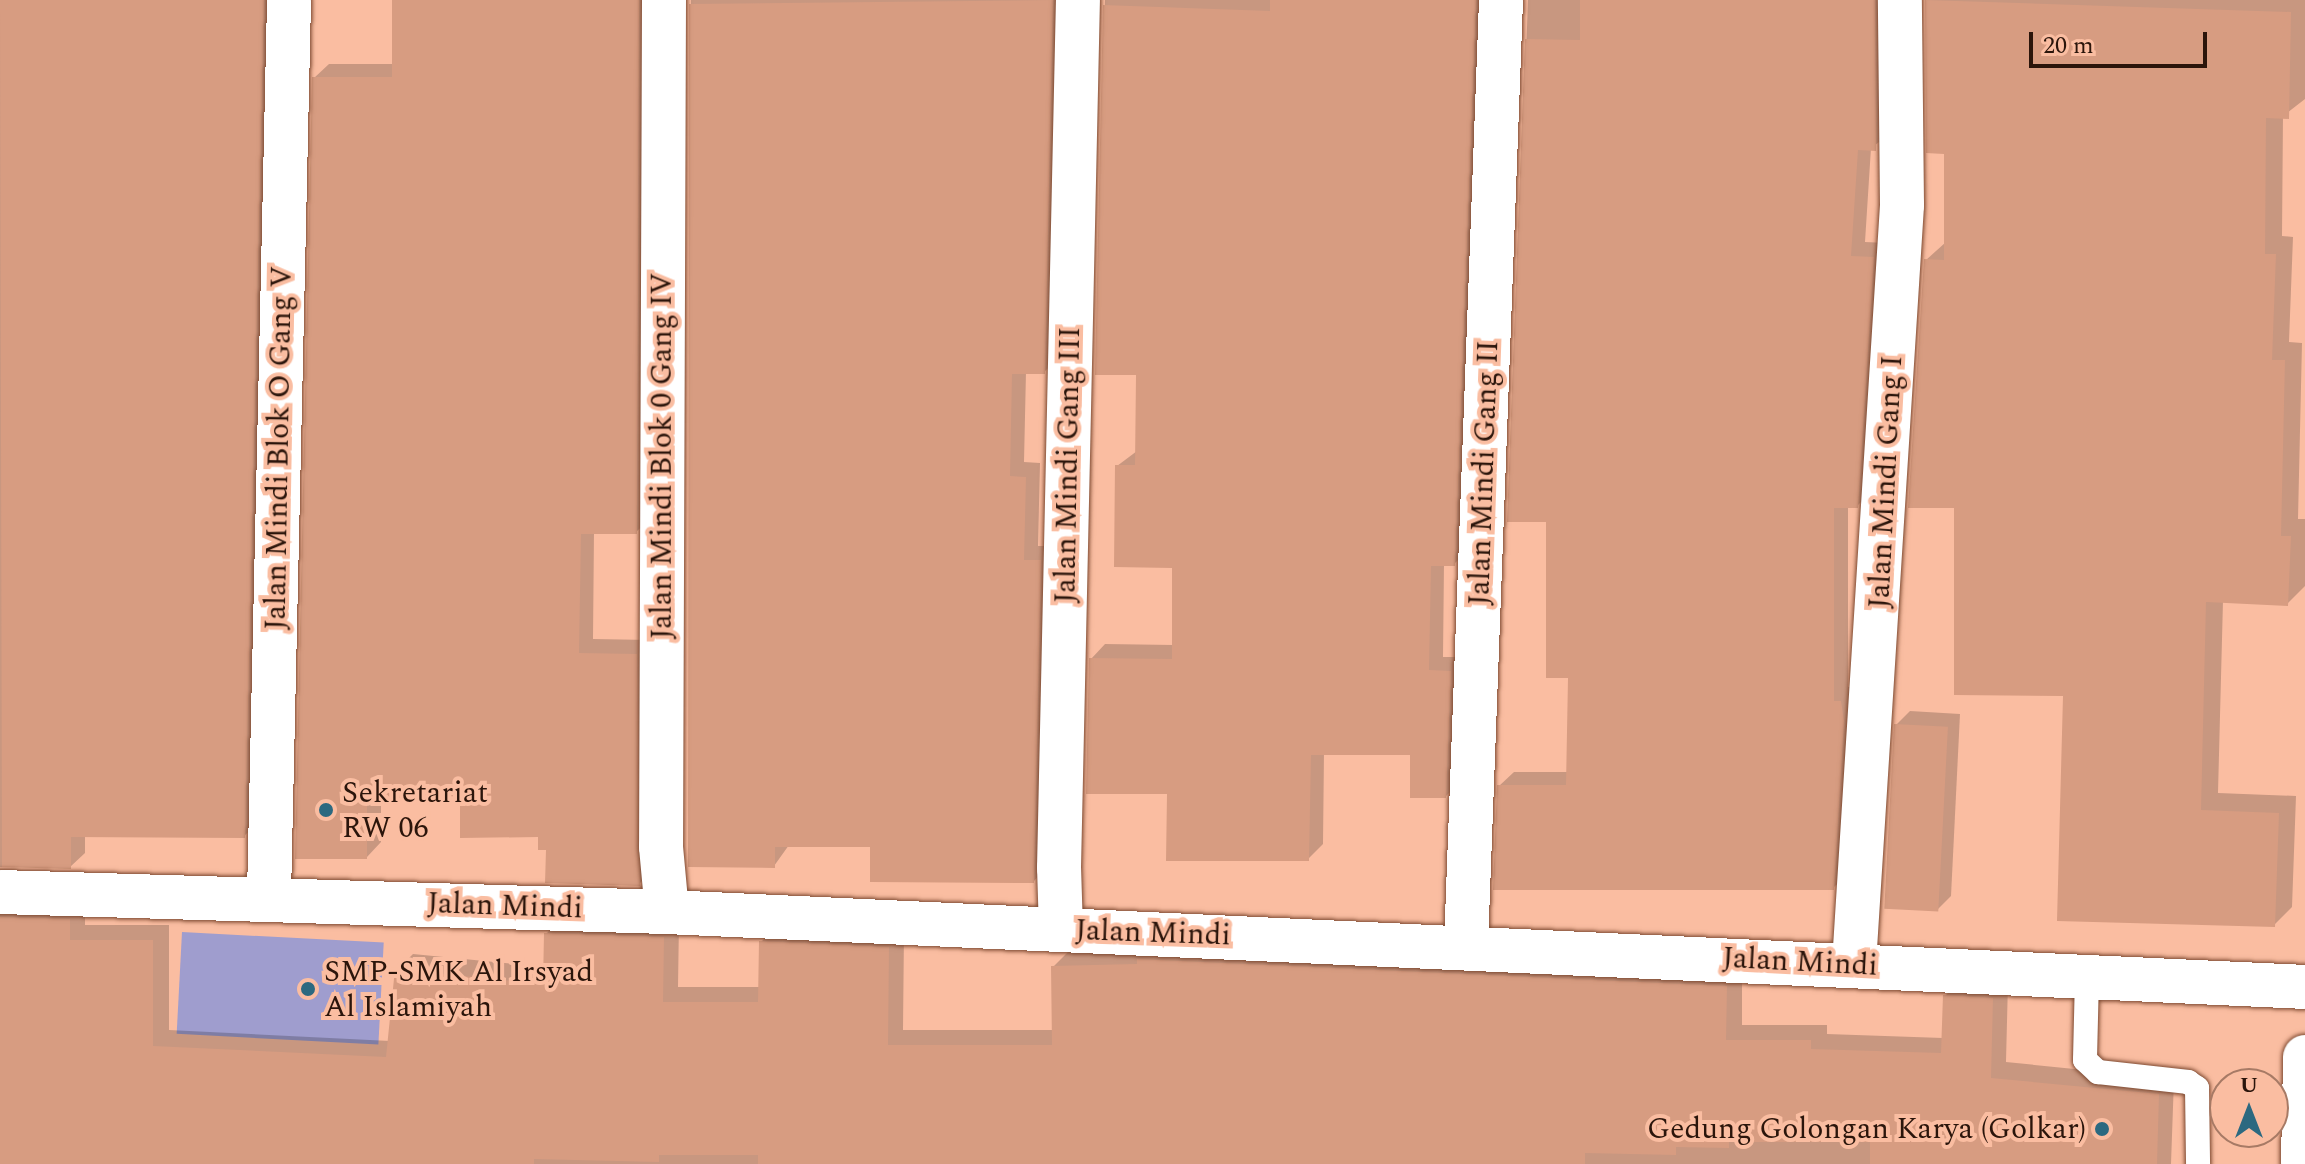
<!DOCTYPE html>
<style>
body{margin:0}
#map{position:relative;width:2305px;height:1164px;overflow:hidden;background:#fabda1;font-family:Spectral,serif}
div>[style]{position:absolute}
.green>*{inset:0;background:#9f9dce;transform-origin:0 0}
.shadow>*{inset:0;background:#0003}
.building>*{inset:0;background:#d79c81;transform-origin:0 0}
.roads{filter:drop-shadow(0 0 2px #7d4930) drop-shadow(0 0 2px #7d4930)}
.service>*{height:24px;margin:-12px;padding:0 12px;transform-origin:12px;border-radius:12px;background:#fff}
.minor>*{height:44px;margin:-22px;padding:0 22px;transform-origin:22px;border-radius:22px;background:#fff}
.tertiary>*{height:44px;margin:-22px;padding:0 22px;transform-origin:22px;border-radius:22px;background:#fff}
.dots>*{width:22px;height:22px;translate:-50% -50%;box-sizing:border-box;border:4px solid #fabda1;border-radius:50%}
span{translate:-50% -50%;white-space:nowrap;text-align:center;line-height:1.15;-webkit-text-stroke:8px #fabda1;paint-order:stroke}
.street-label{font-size:30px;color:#2b150b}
.poi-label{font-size:30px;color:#2b150b}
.left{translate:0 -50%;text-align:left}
.right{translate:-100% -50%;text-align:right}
.north{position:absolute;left:2209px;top:1068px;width:80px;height:80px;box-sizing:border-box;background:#fabda1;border:2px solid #a77a65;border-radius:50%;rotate:0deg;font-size:22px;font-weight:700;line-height:32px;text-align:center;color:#2b150b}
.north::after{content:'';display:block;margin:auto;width:28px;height:36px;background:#2c6980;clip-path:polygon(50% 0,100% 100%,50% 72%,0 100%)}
.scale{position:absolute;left:2029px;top:32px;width:178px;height:36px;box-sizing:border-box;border:4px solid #2b150b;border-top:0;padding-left:10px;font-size:24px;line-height:28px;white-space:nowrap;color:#2b150b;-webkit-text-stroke:6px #fabda1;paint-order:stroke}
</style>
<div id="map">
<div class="green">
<i style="left:182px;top:932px;width:202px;height:102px;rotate:3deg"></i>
</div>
<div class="shadow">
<i style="clip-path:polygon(0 0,277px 0,259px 822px,244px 836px,85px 835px,85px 853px,70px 867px,0 867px)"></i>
<i style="clip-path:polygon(394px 0,653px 0,651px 518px,636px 532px,594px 532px,593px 639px,650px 640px,653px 870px,639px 884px,548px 848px,540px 835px,462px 794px,381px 797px,381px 842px,367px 857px,314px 78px,329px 64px,394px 64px)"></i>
<i style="clip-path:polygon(691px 0,1066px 0,1059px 358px,1044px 372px,1026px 372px,1024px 462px,1040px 463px,1038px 546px,1054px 546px,1048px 866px,1034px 881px,872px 845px,789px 845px,774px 866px,690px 865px)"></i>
<i style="clip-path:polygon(1105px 0,1489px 0,1469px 549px,1454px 564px,1444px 564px,1443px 657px,1465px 657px,1460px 782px,1446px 796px,1412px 753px,1324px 753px,1323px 844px,1308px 859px,1169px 792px,1091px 659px,1105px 644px,1174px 645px,1174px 566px,1117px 466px,1137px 451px,1138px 373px,1097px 373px)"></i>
<i style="clip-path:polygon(1528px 0,1889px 0,1890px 134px,1871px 148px,1865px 242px,1887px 243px,1872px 491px,1857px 506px,1848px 506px,1848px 687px,1855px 687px,1847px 874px,1833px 888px,1499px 786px,1514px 772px,1568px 772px,1570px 676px,1548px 520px,1509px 520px)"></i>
<i style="clip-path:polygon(1927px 0,2305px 0,2305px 99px,2283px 116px,2282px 236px,2293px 237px,2289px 342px,2302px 343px,2298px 519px,2305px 519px,2305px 586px,2287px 604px,2223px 601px,2218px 793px,2296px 796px,2292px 907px,2274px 925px,2066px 694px,1956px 506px,1926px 260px,1946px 242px,1946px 152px,1928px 151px)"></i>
<i style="clip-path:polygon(1910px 711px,1960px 714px,1951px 896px,1937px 910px,1896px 725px)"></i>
<i style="clip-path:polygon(85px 904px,85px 925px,169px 925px,169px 1030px,390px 1041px,397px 970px,413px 954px,545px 967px,546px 934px,562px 918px,679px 921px,678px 987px,761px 987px,761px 942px,777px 926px,904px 932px,903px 1030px,1054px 1030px,1053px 967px,1069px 951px,1742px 970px,1742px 1025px,1827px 1025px,1827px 1034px,1943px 1038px,1945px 996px,1961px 980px,2008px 982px,2006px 1062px,2174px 1079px,2171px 1164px,0 1164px,0 907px)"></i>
</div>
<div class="building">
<i style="clip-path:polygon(0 0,264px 0,245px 838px,71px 837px,71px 869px,2px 867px)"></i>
<i style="clip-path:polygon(392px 0,639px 0,637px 534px,581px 534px,579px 653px,637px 654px,640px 886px,545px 883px,546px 850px,538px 850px,538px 837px,460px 838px,460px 796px,367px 799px,367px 859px,295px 859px,312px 77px,392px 77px)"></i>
<i style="clip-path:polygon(1053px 0,1045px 374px,1012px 374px,1010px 476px,1026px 477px,1024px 560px,1041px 560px,1034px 883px,870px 882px,870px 847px,775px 847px,775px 868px,688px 867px,689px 4px)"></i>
<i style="clip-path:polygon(1270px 0,1476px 0,1455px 566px,1431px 566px,1429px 670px,1451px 671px,1446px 798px,1410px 798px,1410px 755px,1311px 755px,1309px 861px,1166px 861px,1167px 794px,1086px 794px,1089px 658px,1172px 659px,1172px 568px,1114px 567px,1115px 465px,1135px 465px,1136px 375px,1095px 375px,1103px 5px,1270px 11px)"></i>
<i style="clip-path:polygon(1580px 0,1875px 0,1876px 151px,1858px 150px,1851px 256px,1874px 257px,1858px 508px,1834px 508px,1834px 701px,1841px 701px,1844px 721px,1834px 890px,1493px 890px,1497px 785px,1566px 785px,1568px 678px,1546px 678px,1546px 522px,1507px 522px,1525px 39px,1580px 40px)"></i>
<i style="clip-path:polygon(1925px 0,2291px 12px,2289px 119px,2266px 118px,2265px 254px,2276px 254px,2272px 360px,2285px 360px,2281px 536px,2291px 536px,2288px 606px,2206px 602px,2201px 810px,2279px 813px,2275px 927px,2057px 921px,2063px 696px,1954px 695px,1954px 508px,1908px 508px,1924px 259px,1944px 260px,1944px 154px,1926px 153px)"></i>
<i style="left:1894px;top:724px;width:54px;height:185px;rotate:3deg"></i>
<i style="clip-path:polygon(0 917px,70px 919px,70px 940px,153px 940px,153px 1046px,386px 1057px,395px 969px,543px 984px,544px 933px,664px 937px,663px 1002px,758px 1002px,759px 941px,889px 947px,888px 1045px,1052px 1045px,1051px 966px,1137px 964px,1137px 959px,1727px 986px,1726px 1040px,1811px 1040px,1811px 1049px,1941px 1053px,1943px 995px,1993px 998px,1991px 1078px,2159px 1094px,2157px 1164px,1870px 1164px,1870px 1142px,1729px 1142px,1729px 1148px,1676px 1147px,1676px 1155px,1585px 1153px,1585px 1164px,758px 1164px,758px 1155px,659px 1155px,659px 1162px,534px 1159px,534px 1164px,0 1164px)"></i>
</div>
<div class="roads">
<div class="service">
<i style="left:2087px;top:977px;width:83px;rotate:91.4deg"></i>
<i style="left:2085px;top:1060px;width:18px;rotate:43deg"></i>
<i style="left:2098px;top:1072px;width:91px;rotate:6.3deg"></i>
<i style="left:2188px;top:1082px;width:11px;rotate:34deg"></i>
<i style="left:2197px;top:1088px;width:76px;rotate:89.2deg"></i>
</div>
<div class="minor">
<i style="left:664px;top:0;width:847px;rotate:90.2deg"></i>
<i style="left:661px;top:847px;width:65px;rotate:84.7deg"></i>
<i style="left:269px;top:896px;width:896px;rotate:-88.72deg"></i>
<i style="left:1061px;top:930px;width:62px;rotate:-91.8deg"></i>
<i style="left:1059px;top:868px;width:868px;rotate:-88.75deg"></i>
<i style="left:1466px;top:946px;width:947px;rotate:-87.88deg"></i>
<i style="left:1854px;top:964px;width:761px;rotate:-86.38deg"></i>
<i style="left:1902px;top:205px;width:205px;rotate:-90.6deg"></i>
<i style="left:2303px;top:1164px;width:107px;rotate:-88.9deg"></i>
</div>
<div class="tertiary">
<i style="left:0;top:892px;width:667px;rotate:1.72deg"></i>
<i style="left:667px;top:912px;width:1640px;rotate:2.62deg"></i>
</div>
</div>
<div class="dots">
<i style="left:326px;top:810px;background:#2c6980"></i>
<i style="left:308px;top:989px;background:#2c6980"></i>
<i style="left:2102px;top:1129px;background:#2c6980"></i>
</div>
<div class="street-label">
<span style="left:279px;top:448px;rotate:-89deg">Jalan Mindi Blok O Gang V</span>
<span style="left:662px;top:456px;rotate:-90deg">Jalan Mindi Blok 0 Gang IV</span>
<span style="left:1068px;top:465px;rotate:-89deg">Jalan Mindi Gang III</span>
<span style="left:1484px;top:473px;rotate:-88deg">Jalan Mindi Gang II</span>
<span style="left:1886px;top:482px;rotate:-87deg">Jalan Mindi Gang I</span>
<span style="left:505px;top:906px;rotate:2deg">Jalan Mindi</span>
<span style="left:1153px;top:933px;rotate:2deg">Jalan Mindi</span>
<span style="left:1800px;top:962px;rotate:3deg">Jalan Mindi</span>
</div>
<div class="poi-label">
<span class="left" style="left:342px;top:810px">Sekretariat<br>RW 06</span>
<span class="left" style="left:324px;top:989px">SMP-SMK Al Irsyad<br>Al Islamiyah</span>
<span class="right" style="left:2086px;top:1129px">Gedung Golongan Karya (Golkar)</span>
</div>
<div class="north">U</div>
<div class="scale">20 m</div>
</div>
